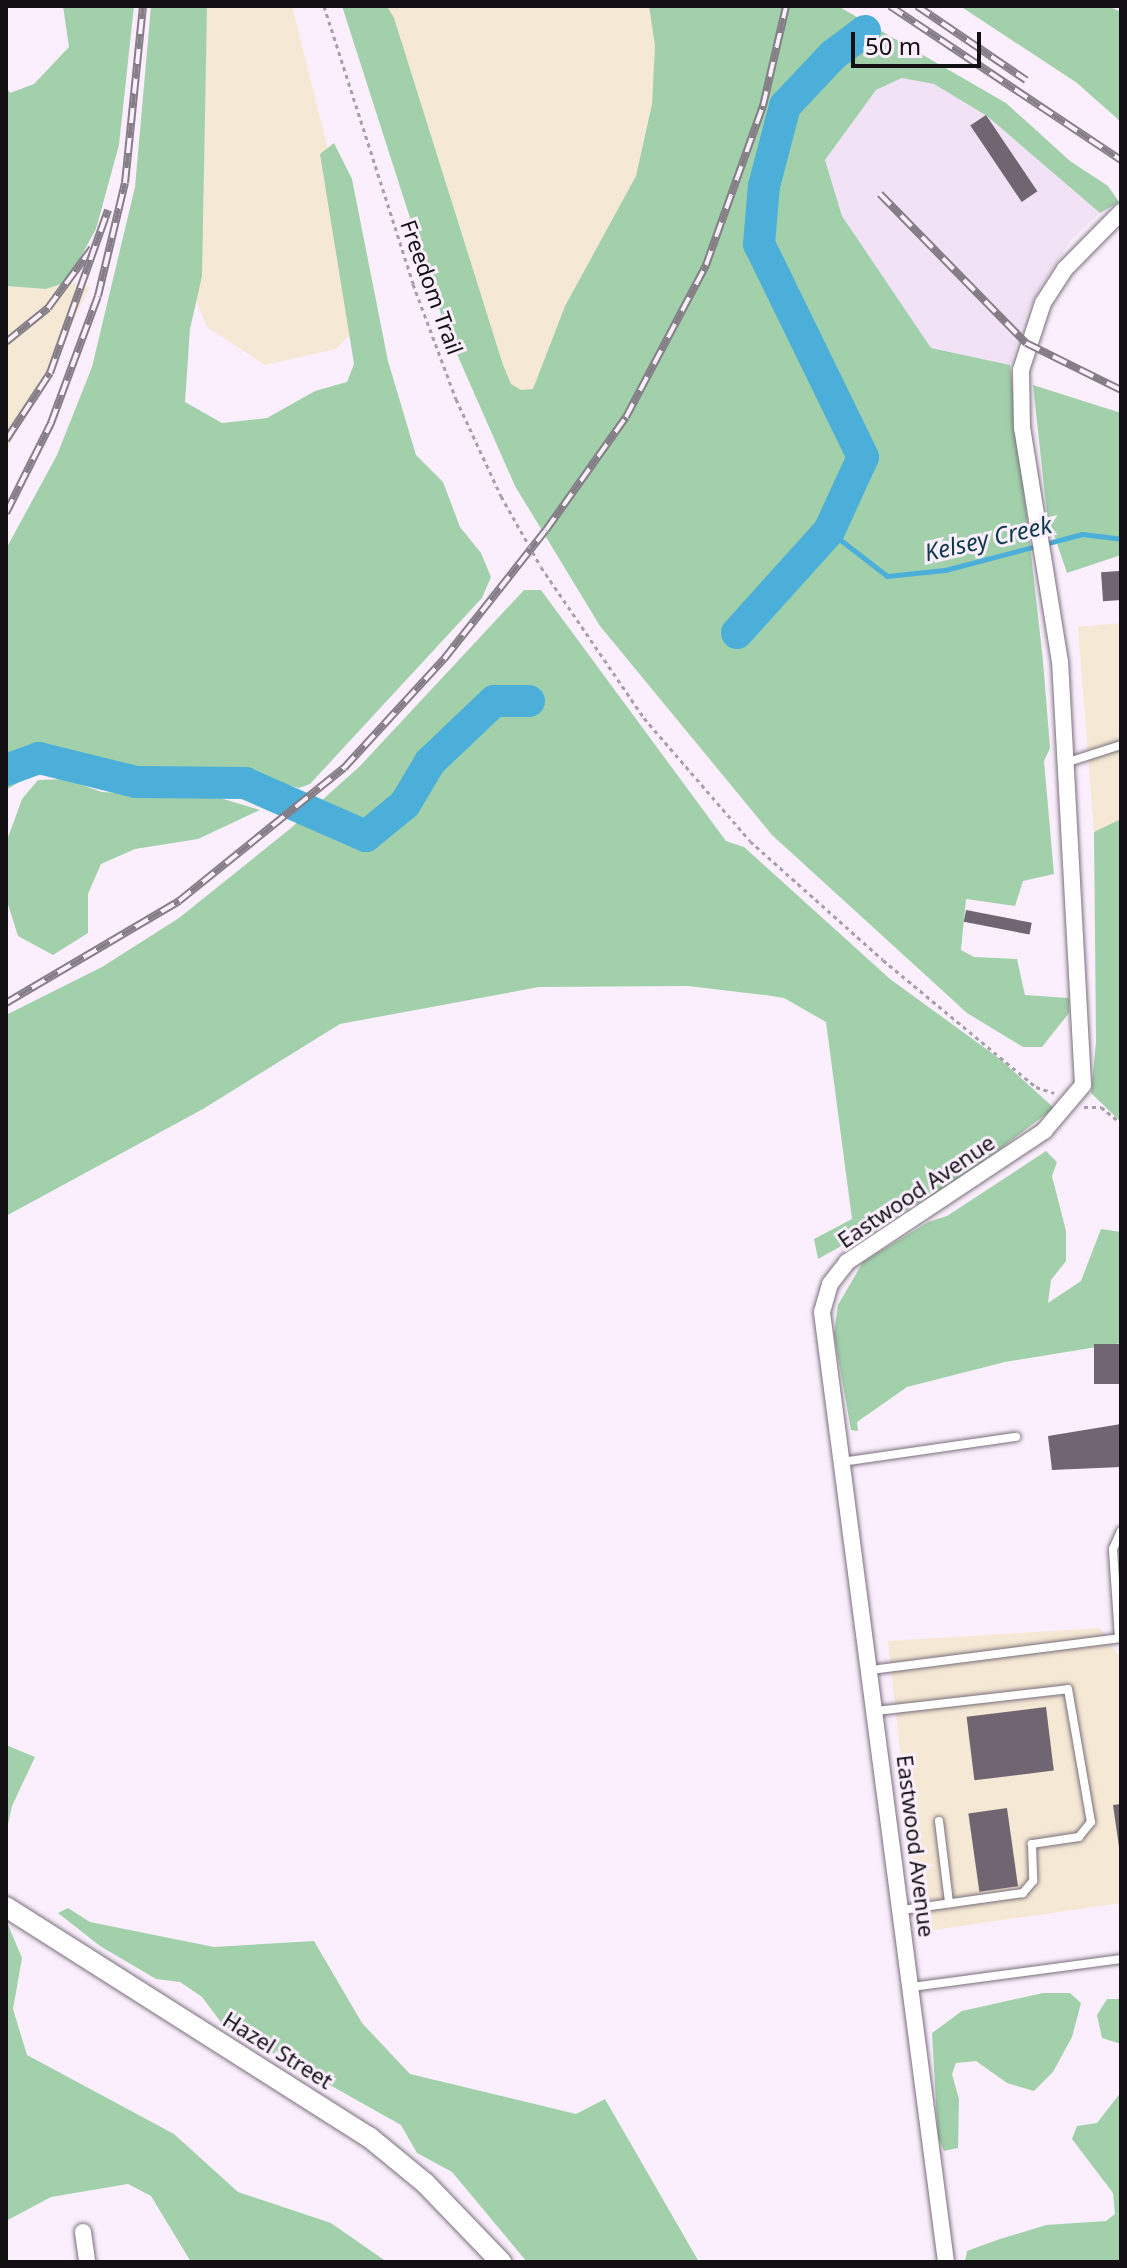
<!DOCTYPE html>
<style>
body{margin:0}
#map{position:relative;width:1127px;height:2268px;overflow:hidden;background:#fbeffd;font-family:"Noto Sans",sans-serif}
div>[style]{position:absolute}
.built>*{inset:0;background:#f2e2f5}
.industrial>*{inset:0;background:#f5e8d4}
.green>*{inset:0;background:#a2d0ab}
.stream>*{height:5px;margin:-2.5px;padding:0 2.5px;transform-origin:2.5px;border-radius:2.5px;background:#4bafd9}
.river>*{height:32px;margin:-16px;padding:0 16px;transform-origin:16px;border-radius:16px;background:#4bafd9}
.building>*{inset:0;background:#706671;transform-origin:0 0}
.path>*{height:3px;margin-top:-1.5px;transform-origin:0;background:repeating-linear-gradient(90deg,#a79ea8 0 4px,transparent 0 8px)}
.roads{filter:drop-shadow(0 0 2px #796f7b) drop-shadow(0 0 2px #796f7b)}
.service>*{height:8px;margin:-4px;padding:0 4px;transform-origin:4px;border-radius:4px;background:#fff}
.minor>*{height:16px;margin:-8px;padding:0 8px;transform-origin:8px;border-radius:8px;background:#fff}
.tertiary>*{height:20px;margin:-10px;padding:0 10px;transform-origin:10px;border-radius:10px;background:#fff}
.rail>*{height:8px;margin-top:-4px;transform-origin:0;background:repeating-linear-gradient(90deg,#fbeffd 0 15px,#857e87 0 30px);box-sizing:border-box;border-block:2px solid #857e87}
.path-bridge>*{height:3px;margin-top:-1.5px;transform-origin:0;background:repeating-linear-gradient(90deg,#a79ea8 0 4px,transparent 0 8px)}
span{translate:-50% -50%;white-space:nowrap;text-align:center;line-height:1.15;-webkit-text-stroke:6px #fbeffd;paint-order:stroke}
.street-label{font-size:22px;color:#131014}
.water-label{font-size:24px;color:#0e3b4c;font-style:italic}
.frame{position:absolute;inset:0;border:8px solid #131014;pointer-events:none}
.scale{position:absolute;left:851px;top:32px;width:130px;height:36px;box-sizing:border-box;border:4px solid #131014;border-top:0;padding-left:10px;font-size:24px;line-height:28px;white-space:nowrap;color:#131014;-webkit-text-stroke:6px #fbeffd;paint-order:stroke}
</style>
<div id="map">
<div class="built">
<i style="clip-path:polygon(902px 78px,934px 84px,987px 116px,1100px 213px,1073px 238px,1047px 276px,1027px 311px,1010px 365px,931px 348px,842px 216px,825px 160px,876px 90px)"></i>
</div>
<div class="industrial">
<i style="clip-path:polygon(197px 6px,292px 6px,365px 297px,364px 320px,336px 349px,265px 365px,207px 327px,187px 279px)"></i>
<i style="clip-path:polygon(380px 6px,649px 6px,655px 46px,652px 104px,636px 176px,565px 306px,533px 390px,513px 421px)"></i>
<i style="clip-path:polygon(67px 282px,90px 287px,6px 452px,6px 286px,46px 289px)"></i>
<i style="clip-path:polygon(1121px 623px,1121px 819px,1094px 832px,1078px 627px)"></i>
<i style="clip-path:polygon(1100px 1628px,1121px 1659px,1121px 1903px,920px 1932px,888px 1641px)"></i>
</div>
<div class="green">
<i style="clip-path:polygon(63px 6px,134px 6px,119px 145px,96px 229px,67px 282px,46px 289px,6px 286px,6px 87px,10px 93px,34px 84px,69px 47px)"></i>
<i style="clip-path:polygon(151px 6px,207px 6px,202px 276px,190px 329px,185px 402px,222px 423px,267px 418px,315px 391px,347px 382px,354px 364px,320px 154px,334px 143px,352px 179px,388px 361px,416px 455px,443px 482px,460px 527px,481px 553px,491px 577px,482px 598px,310px 784px,299px 788px,249px 774px,193px 774px,73px 758px,58px 759px,6px 790px,6px 549px,57px 455px,92px 367px,135px 187px)"></i>
<i style="clip-path:polygon(342px 6px,387px 6px,394px 18px,503px 365px,511px 384px,521px 390px,533px 389px,565px 306px,636px 176px,652px 104px,655px 46px,649px 6px,838px 6px,1006px 103px,1070px 161px,1108px 186px,1119px 202px,1100px 213px,987px 116px,934px 84px,902px 78px,876px 90px,825px 160px,842px 216px,931px 348px,1010px 365px,1043px 661px,1050px 748px,1044px 761px,1054px 874px,1023px 881px,1015px 906px,966px 899px,961px 950px,974px 957px,1017px 959px,1025px 995px,1069px 998px,1069px 1013px,1042px 1047px,1023px 1047px,967px 1013px,772px 835px,600px 626px,515px 486px,445px 327px)"></i>
<i style="clip-path:polygon(960px 6px,1108px 6px,1121px 12px,1121px 122px,1077px 83px)"></i>
<i style="clip-path:polygon(1033px 385px,1121px 413px,1121px 555px,1067px 573px,1047px 514px)"></i>
<i style="clip-path:polygon(524px 590px,541px 590px,726px 841px,744px 847px,890px 979px,1000px 1059px,1054px 1108px,956px 1182px,818px 1259px,814px 1239px,852px 1219px,826px 1022px,784px 998px,765px 995px,688px 986px,539px 987px,340px 1024px,203px 1109px,6px 1216px,6px 1015px,102px 967px,179px 918px,291px 828px,360px 766px)"></i>
<i style="clip-path:polygon(64px 779px,102px 792px,220px 798px,260px 810px,198px 839px,135px 849px,101px 864px,88px 894px,88px 933px,53px 955px,18px 936px,6px 898px,6px 843px,22px 799px,38px 780px)"></i>
<i style="clip-path:polygon(1121px 819px,1121px 1122px,1091px 1093px,1096px 1042px,1094px 832px)"></i>
<i style="clip-path:polygon(1046px 1151px,1057px 1162px,1052px 1176px,1066px 1231px,1066px 1261px,1051px 1280px,1048px 1303px,1081px 1281px,1101px 1229px,1121px 1232px,1121px 1343px,1005px 1362px,907px 1387px,857px 1422px,858px 1431px,851px 1430px,834px 1334px,838px 1305px,863px 1262px,928px 1222px,947px 1216px)"></i>
<i style="clip-path:polygon(6px 1745px,35px 1757px,12px 1806px,6px 1833px)"></i>
<i style="clip-path:polygon(68px 1908px,90px 1922px,214px 1947px,314px 1941px,362px 2023px,410px 2074px,576px 2114px,605px 2099px,699px 2262px,527px 2262px,452px 2172px,417px 2153px,401px 2125px,223px 2025px,202px 1997px,180px 1982px,156px 1979px,100px 1946px,58px 1913px)"></i>
<i style="clip-path:polygon(6px 1920px,22px 1958px,13px 2009px,27px 2055px,174px 2134px,238px 2192px,331px 2223px,387px 2262px,191px 2262px,151px 2196px,128px 2184px,51px 2197px,6px 2221px)"></i>
<i style="clip-path:polygon(1043px 1993px,1070px 1993px,1081px 2003px,1072px 2037px,1053px 2072px,1034px 2091px,1007px 2083px,976px 2061px,956px 2063px,952px 2074px,959px 2099px,958px 2148px,944px 2151px,938px 2137px,932px 2033px,962px 2011px)"></i>
<i style="clip-path:polygon(1107px 1999px,1121px 1999px,1121px 2044px,1102px 2038px,1097px 2015px)"></i>
<i style="clip-path:polygon(1121px 2092px,1121px 2262px,965px 2262px,967px 2251px,1000px 2239px,1046px 2225px,1106px 2221px,1115px 2214px,1113px 2193px,1072px 2139px,1077px 2126px,1097px 2123px)"></i>
</div>
<div class="stream">
<i style="left:829px;top:531px;width:73px;rotate:37.8deg"></i>
<i style="left:887px;top:576px;width:58px;rotate:-5.9deg"></i>
<i style="left:945px;top:570px;width:142px;rotate:-14.7deg"></i>
<i style="left:1082px;top:534px;width:39px;rotate:7deg"></i>
</div>
<div class="river">
<i style="left:737px;top:633px;width:137px;rotate:-48deg"></i>
<i style="left:829px;top:531px;width:81px;rotate:-65.3deg"></i>
<i style="left:863px;top:457px;width:237px;rotate:-116deg"></i>
<i style="left:759px;top:244px;width:58px;rotate:-85.1deg"></i>
<i style="left:764px;top:186px;width:83px;rotate:-75.3deg"></i>
<i style="left:785px;top:106px;width:70px;rotate:-46.7deg"></i>
<i style="left:833px;top:55px;width:40px;rotate:-37deg"></i>
<i style="left:6px;top:770px;width:35px;rotate:-20deg"></i>
<i style="left:39px;top:758px;width:100px;rotate:13.9deg"></i>
<i style="left:136px;top:782px;width:109px;rotate:0.5deg"></i>
<i style="left:245px;top:783px;width:132px;rotate:23.7deg"></i>
<i style="left:366px;top:836px;width:50px;rotate:-39.4deg"></i>
<i style="left:405px;top:804px;width:49px;rotate:-59.2deg"></i>
<i style="left:430px;top:762px;width:88px;rotate:-43.6deg"></i>
<i style="left:494px;top:701px;width:35px"></i>
</div>
<div class="building">
<i style="left:986px;top:115px;width:92px;height:19px;rotate:56deg"></i>
<i style="left:1119px;top:571px;width:29px;height:18px;rotate:86deg"></i>
<i style="left:966px;top:910px;width:67px;height:12px;rotate:11deg"></i>
<i style="left:1121px;top:1344px;width:40px;height:27px;rotate:90deg"></i>
<i style="clip-path:polygon(1121px 1424px,1121px 1467px,1052px 1470px,1048px 1436px)"></i>
<i style="left:1046px;top:1707px;width:64px;height:80px;rotate:83deg"></i>
<i style="clip-path:polygon(1121px 1804px,1121px 1847px,1119px 1847px,1113px 1805px)"></i>
<i style="left:1007px;top:1808px;width:79px;height:39px;rotate:82deg"></i>
</div>
<div class="path">
<i style="left:324px;top:6px;width:292px;rotate:72.2deg"></i>
<i style="left:413px;top:284px;width:123px;rotate:69.5deg"></i>
<i style="left:456px;top:399px;width:107px;rotate:65.1deg"></i>
<i style="left:541px;top:567px;width:183px;rotate:55.7deg"></i>
<i style="left:644px;top:718px;width:162px;rotate:49.2deg"></i>
<i style="left:750px;top:841px;width:178px;rotate:41.8deg"></i>
<i style="left:883px;top:960px;width:199px;rotate:39.7deg"></i>
<i style="left:1036px;top:1087px;width:19px;rotate:18deg"></i>
<i style="left:1084px;top:1107px;width:17px"></i>
<i style="left:1101px;top:1107px;width:26px;rotate:39deg"></i>
</div>
<div class="roads">
<div class="service">
<i style="left:1065px;top:763px;width:59px;rotate:-17.8deg"></i>
<i style="left:842px;top:1462px;width:176px;rotate:-8.2deg"></i>
<i style="left:1119px;top:1638px;width:89px;rotate:-93.9deg"></i>
<i style="left:1113px;top:1549px;width:20px;rotate:-66deg"></i>
<i style="left:871px;top:1670px;width:252px;rotate:-7.3deg"></i>
<i style="left:876px;top:1711px;width:193px;rotate:-6.5deg"></i>
<i style="left:1068px;top:1689px;width:135px;rotate:80.2deg"></i>
<i style="left:1091px;top:1822px;width:19px;rotate:129deg"></i>
<i style="left:1079px;top:1837px;width:48px;rotate:171.5deg"></i>
<i style="left:1032px;top:1844px;width:37px;rotate:88deg"></i>
<i style="left:1033px;top:1881px;width:16px;rotate:130deg"></i>
<i style="left:1023px;top:1893px;width:122px;rotate:172deg"></i>
<i style="left:939px;top:1821px;width:83px;rotate:83deg"></i>
<i style="left:912px;top:1987px;width:211px;rotate:-7.6deg"></i>
</div>
<div class="minor">
<i style="left:83px;top:2232px;width:30px;rotate:82deg"></i>
<i style="left:946px;top:2262px;width:958px;rotate:-97.44deg"></i>
<i style="left:822px;top:1312px;width:29px;rotate:-74deg"></i>
<i style="left:830px;top:1284px;width:28px;rotate:-52deg"></i>
<i style="left:847px;top:1262px;width:237px;rotate:-33.6deg"></i>
<i style="left:1044px;top:1131px;width:60px;rotate:-49.7deg"></i>
<i style="left:1083px;top:1085px;width:424px;rotate:-93.1deg"></i>
<i style="left:1060px;top:662px;width:237px;rotate:-99.2deg"></i>
<i style="left:1022px;top:428px;width:58px;rotate:-91deg"></i>
<i style="left:1021px;top:370px;width:71px;rotate:-71.8deg"></i>
<i style="left:1043px;top:303px;width:40px;rotate:-57.1deg"></i>
<i style="left:1065px;top:269px;width:80px;rotate:-45.5deg"></i>
</div>
<div class="tertiary">
<i style="left:6px;top:1907px;width:430px;rotate:32.4deg"></i>
<i style="left:369px;top:2137px;width:72px;rotate:39.4deg"></i>
<i style="left:425px;top:2183px;width:110px;rotate:46.1deg"></i>
</div>
</div>
<div class="rail">
<i style="left:890px;top:6px;width:278px;rotate:33.7deg"></i>
<i style="left:917px;top:6px;width:132px;rotate:34.2deg"></i>
<i style="left:880px;top:194px;width:209px;rotate:45.6deg"></i>
<i style="left:1026px;top:343px;width:106px;rotate:26.3deg"></i>
<i style="left:6px;top:342px;width:54px;rotate:-39deg"></i>
<i style="left:48px;top:308px;width:74px;rotate:-53.7deg"></i>
<i style="left:6px;top:440px;width:80px;rotate:-56.7deg"></i>
<i style="left:50px;top:373px;width:173px;rotate:-70.4deg"></i>
<i style="left:6px;top:513px;width:101px;rotate:-63.4deg"></i>
<i style="left:51px;top:423px;width:135px;rotate:-69.7deg"></i>
<i style="left:98px;top:296px;width:116px;rotate:-76.6deg"></i>
<i style="left:125px;top:183px;width:178px;rotate:-84.2deg"></i>
<i style="left:6px;top:1003px;width:201px;rotate:-30.5deg"></i>
<i style="left:179px;top:901px;width:212px;rotate:-38.9deg"></i>
<i style="left:344px;top:768px;width:148px;rotate:-47.5deg"></i>
<i style="left:444px;top:659px;width:164px;rotate:-51.7deg"></i>
<i style="left:546px;top:530px;width:138px;rotate:-54.7deg"></i>
<i style="left:626px;top:417px;width:172px;rotate:-62.2deg"></i>
<i style="left:706px;top:265px;width:169px;rotate:-70.3deg"></i>
<i style="left:763px;top:106px;width:103px;rotate:-77deg"></i>
</div>
<div class="path-bridge">
<i style="left:501px;top:496px;width:81px;rotate:60.6deg"></i>
</div>
<div class="street-label">
<span style="left:432px;top:287px;rotate:70deg">Freedom Trail</span>
<span style="left:916px;top:1191px;rotate:-34deg">Eastwood Avenue</span>
<span style="left:916px;top:1846px;rotate:83deg">Eastwood Avenue</span>
<span style="left:278px;top:2050px;rotate:32deg">Hazel Street</span>
</div>
<div class="water-label">
<span style="left:988px;top:538px;rotate:-13deg">Kelsey Creek</span>
</div>
<div class="frame"></div>
<div class="scale">50 m</div>
</div>
